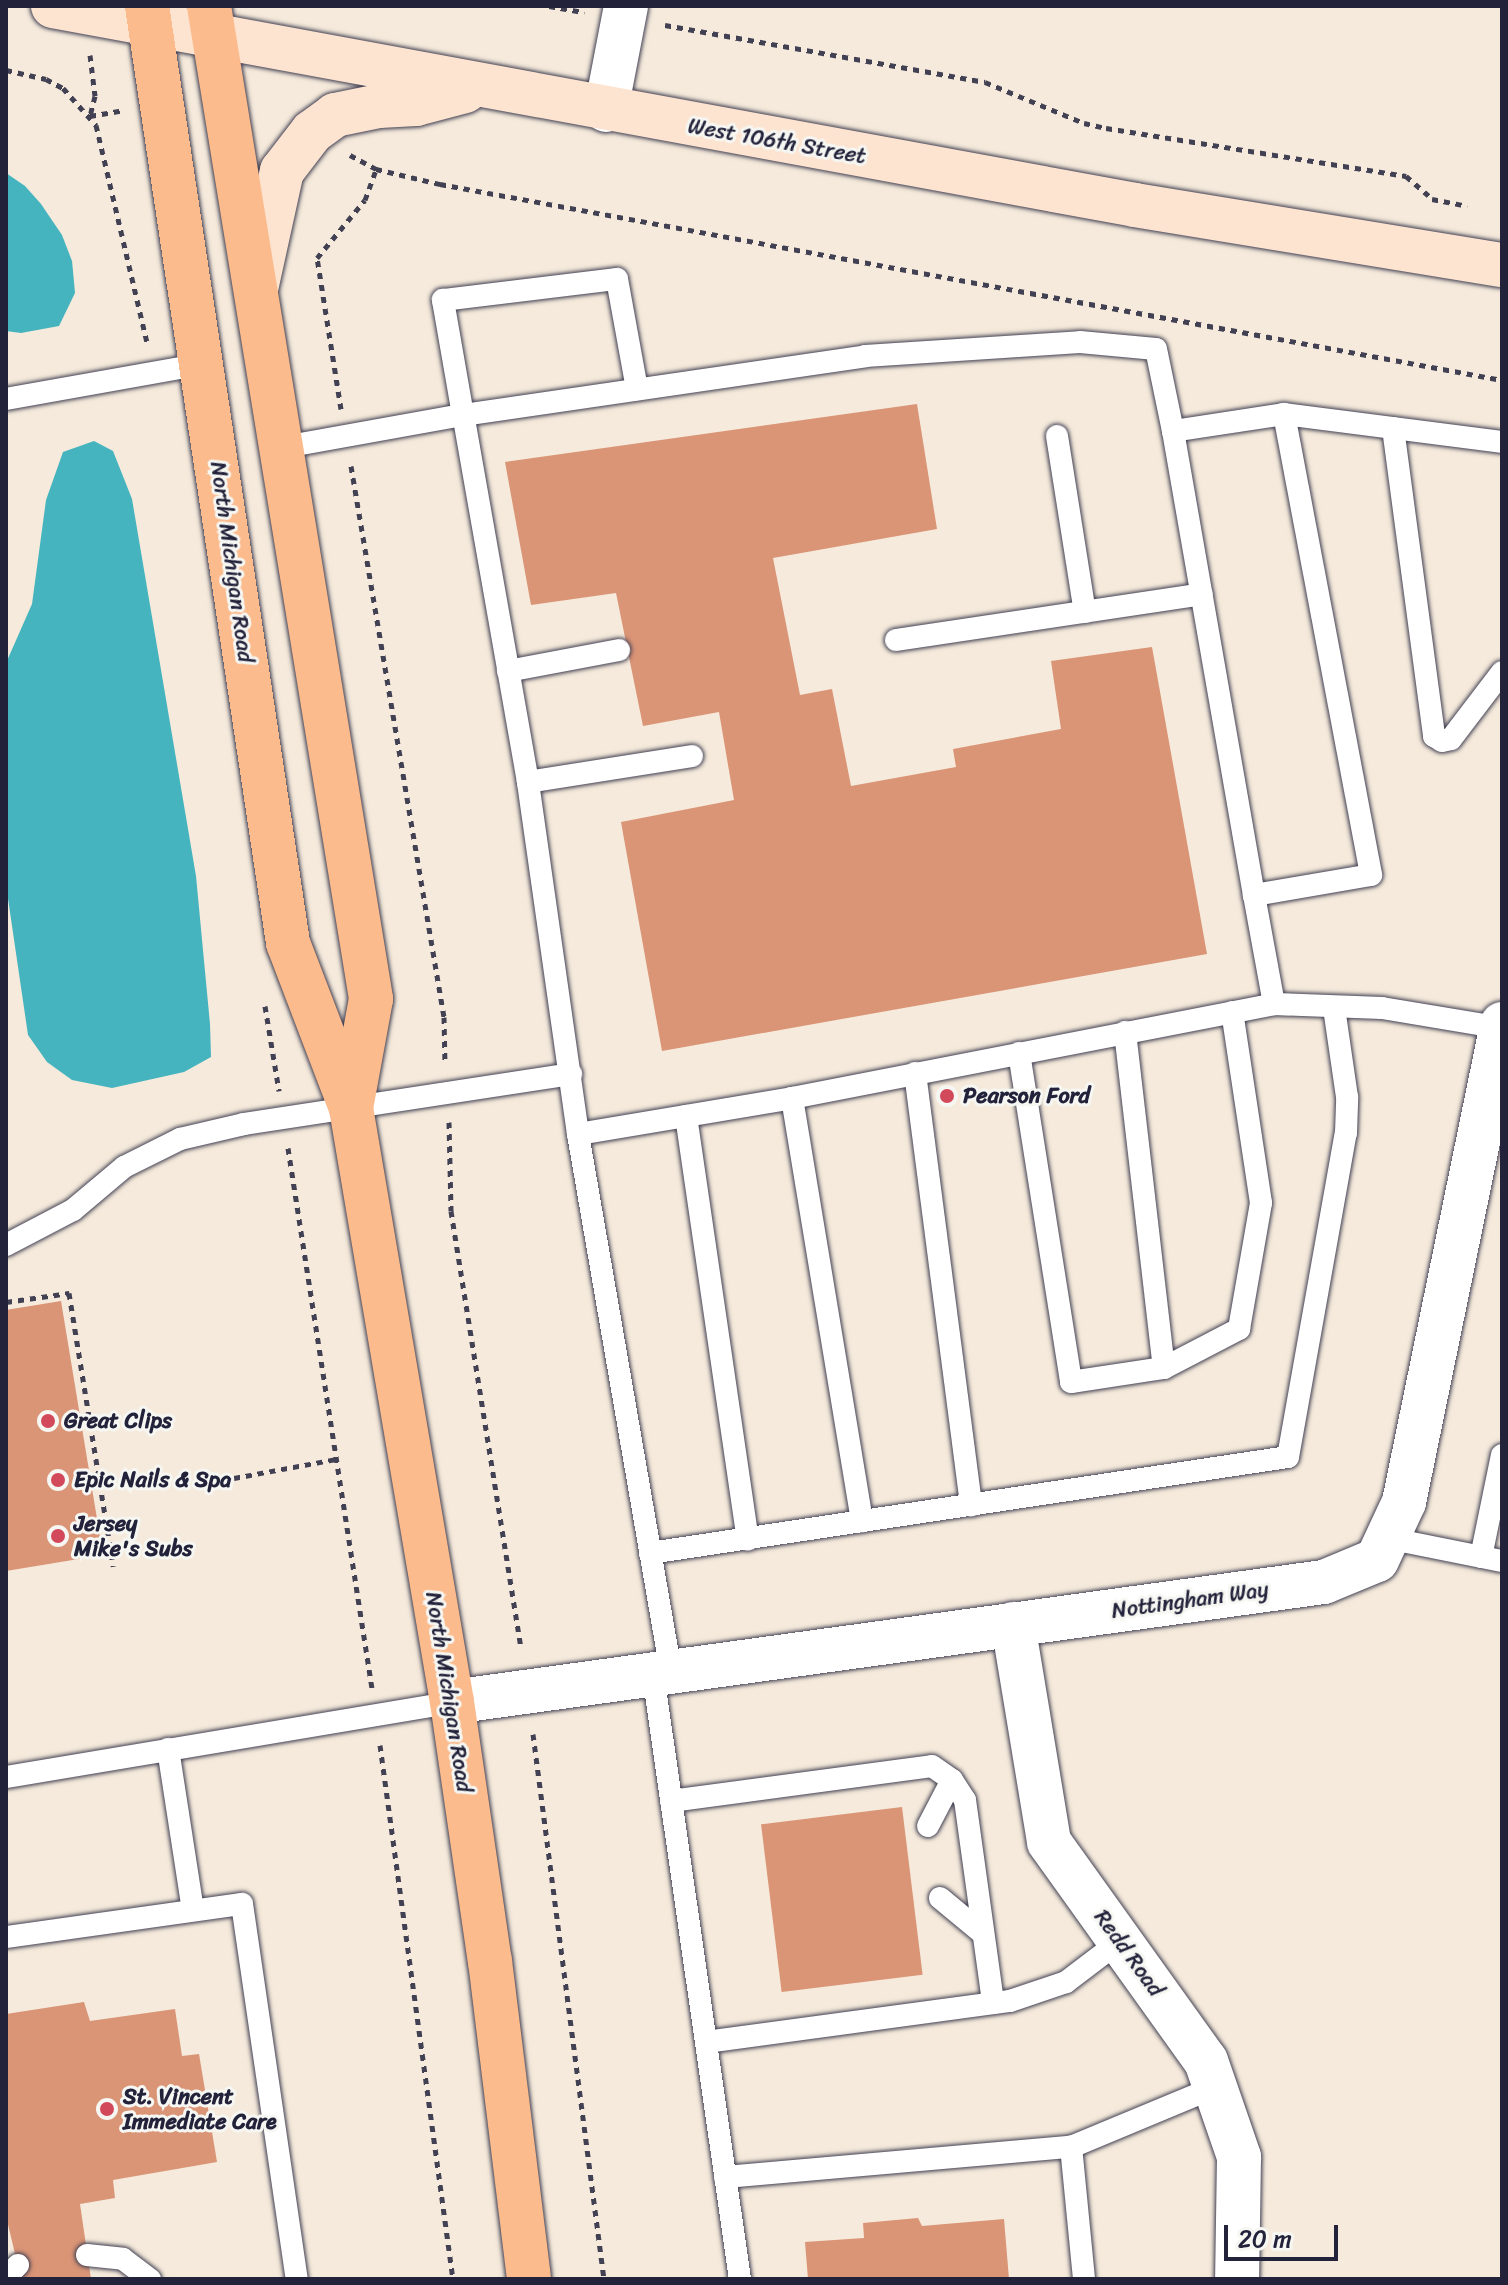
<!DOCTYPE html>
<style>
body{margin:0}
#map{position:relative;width:1508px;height:2285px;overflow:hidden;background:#f5eadb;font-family:Sriracha,sans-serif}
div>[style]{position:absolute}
.water>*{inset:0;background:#45b4be}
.building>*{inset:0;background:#da9476;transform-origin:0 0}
.path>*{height:5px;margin-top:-2.5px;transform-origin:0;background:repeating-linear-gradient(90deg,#424053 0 6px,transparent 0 12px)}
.roads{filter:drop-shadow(0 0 2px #424053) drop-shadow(0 0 2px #424053)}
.lane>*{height:22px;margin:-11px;padding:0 11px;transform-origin:11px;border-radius:11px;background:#fff}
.street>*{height:44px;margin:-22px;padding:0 22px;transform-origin:22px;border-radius:22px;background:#fff}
.secondary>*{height:44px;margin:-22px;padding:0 22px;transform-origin:22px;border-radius:22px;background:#fde4d1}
.primary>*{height:44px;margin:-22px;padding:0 22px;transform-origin:22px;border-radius:22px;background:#fbbb8d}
.dots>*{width:22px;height:22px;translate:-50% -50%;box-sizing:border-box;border:4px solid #f6f6f2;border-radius:50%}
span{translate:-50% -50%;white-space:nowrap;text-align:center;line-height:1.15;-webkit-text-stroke:6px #f6f6f2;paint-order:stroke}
.street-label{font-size:22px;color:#22223b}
.poi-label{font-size:22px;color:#22223b;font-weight:700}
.left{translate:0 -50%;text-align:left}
.frame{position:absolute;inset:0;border:8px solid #22223b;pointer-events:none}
.scale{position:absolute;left:1224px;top:2225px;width:114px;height:36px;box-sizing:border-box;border:4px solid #22223b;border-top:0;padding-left:10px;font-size:24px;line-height:28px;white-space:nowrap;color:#22223b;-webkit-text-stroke:6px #f6f6f2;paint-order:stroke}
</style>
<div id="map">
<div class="water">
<i style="clip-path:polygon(6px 173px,25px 186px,41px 204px,62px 235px,72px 261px,75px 293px,59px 326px,21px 333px,6px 331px)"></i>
<i style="clip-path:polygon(94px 441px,113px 451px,132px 499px,196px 876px,210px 1024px,211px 1057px,184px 1072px,112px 1088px,72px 1080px,47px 1062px,28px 1035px,6px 885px,6px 663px,32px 604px,46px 500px,63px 452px)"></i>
</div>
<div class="building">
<i style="clip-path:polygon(917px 404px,937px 529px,773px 558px,800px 695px,832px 689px,851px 786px,956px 767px,953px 749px,1061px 729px,1051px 661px,1152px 647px,1207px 954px,662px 1051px,621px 822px,734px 800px,719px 712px,643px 726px,616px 593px,531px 605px,505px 462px)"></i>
<i style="clip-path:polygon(61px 1301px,103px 1555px,6px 1571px,6px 1310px)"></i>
<i style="left:902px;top:1807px;width:169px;height:142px;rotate:83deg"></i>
<i style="clip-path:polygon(84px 2002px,90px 2021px,175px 2009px,182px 2056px,199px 2054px,217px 2162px,113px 2180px,115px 2198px,80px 2204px,91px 2279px,21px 2279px,6px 2216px,6px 2014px)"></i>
<i style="clip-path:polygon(918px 2218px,922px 2226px,1004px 2219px,1009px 2279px,808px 2279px,805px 2242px,864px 2238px,863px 2223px)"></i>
</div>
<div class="path">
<i style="left:549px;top:6px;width:36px;rotate:10deg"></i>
<i style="left:665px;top:25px;width:325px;rotate:10.1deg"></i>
<i style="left:985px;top:82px;width:107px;rotate:22.5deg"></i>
<i style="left:1084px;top:123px;width:23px;rotate:13deg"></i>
<i style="left:1106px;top:128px;width:304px;rotate:9.1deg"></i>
<i style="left:1406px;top:176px;width:35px;rotate:41deg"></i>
<i style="left:1432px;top:199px;width:36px;rotate:11deg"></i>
<i style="left:90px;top:55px;width:41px;rotate:83deg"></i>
<i style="left:95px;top:96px;width:21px;rotate:104deg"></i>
<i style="left:6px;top:70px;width:41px;rotate:12.7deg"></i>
<i style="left:46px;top:79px;width:19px;rotate:28deg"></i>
<i style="left:63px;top:88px;width:50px;rotate:48.3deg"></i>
<i style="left:96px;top:125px;width:227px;rotate:76.8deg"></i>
<i style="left:90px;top:116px;width:35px;rotate:-10deg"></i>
<i style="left:350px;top:155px;width:30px;rotate:28deg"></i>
<i style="left:376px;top:169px;width:66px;rotate:13.2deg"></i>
<i style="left:440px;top:184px;width:1080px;rotate:10.46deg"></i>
<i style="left:341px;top:409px;width:153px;rotate:-99deg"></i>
<i style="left:317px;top:258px;width:75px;rotate:-50.4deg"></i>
<i style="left:365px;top:200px;width:33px;rotate:-70deg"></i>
<i style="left:351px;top:466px;width:559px;rotate:80.42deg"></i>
<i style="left:444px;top:1017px;width:47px;rotate:88.8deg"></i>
<i style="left:265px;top:1006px;width:86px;rotate:80.6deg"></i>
<i style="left:449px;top:1122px;width:89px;rotate:88.7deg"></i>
<i style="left:451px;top:1211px;width:443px;rotate:80.9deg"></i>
<i style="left:288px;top:1148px;width:546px;rotate:81.16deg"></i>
<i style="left:6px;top:1302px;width:64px;rotate:-8.1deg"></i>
<i style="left:69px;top:1293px;width:277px;rotate:80.8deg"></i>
<i style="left:234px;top:1478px;width:105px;rotate:-10.5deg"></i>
<i style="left:533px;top:1734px;width:550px;rotate:82.58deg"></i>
<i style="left:380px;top:1745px;width:539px;rotate:82.22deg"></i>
</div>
<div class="roads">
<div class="lane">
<i style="left:6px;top:399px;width:200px;rotate:-10.1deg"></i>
<i style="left:1284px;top:414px;width:220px;rotate:7.3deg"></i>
<i style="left:1393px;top:428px;width:311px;rotate:82.4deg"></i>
<i style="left:1434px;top:736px;width:9px;rotate:32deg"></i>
<i style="left:1442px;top:741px;width:9px;rotate:-13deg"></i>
<i style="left:1451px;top:739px;width:84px;rotate:-52.7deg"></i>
<i style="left:1173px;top:431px;width:471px;rotate:80.1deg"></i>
<i style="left:1057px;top:436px;width:178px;rotate:81deg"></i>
<i style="left:279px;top:448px;width:187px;rotate:-10.2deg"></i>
<i style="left:463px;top:415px;width:117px;rotate:-99.9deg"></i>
<i style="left:443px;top:300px;width:175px;rotate:-6.9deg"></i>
<i style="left:617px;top:279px;width:112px;rotate:79.7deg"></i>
<i style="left:896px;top:640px;width:309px;rotate:-8.5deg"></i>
<i style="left:508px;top:671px;width:113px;rotate:-10.7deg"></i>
<i style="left:528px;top:782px;width:166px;rotate:-9deg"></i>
<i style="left:1125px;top:1032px;width:338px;rotate:83.4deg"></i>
<i style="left:1019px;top:1053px;width:333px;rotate:81deg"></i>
<i style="left:1071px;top:1382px;width:94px;rotate:-8.6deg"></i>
<i style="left:1164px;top:1368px;width:85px;rotate:-27.5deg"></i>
<i style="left:1239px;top:1329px;width:128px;rotate:-80.1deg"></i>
<i style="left:1261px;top:1203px;width:193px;rotate:-98.6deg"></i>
<i style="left:915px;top:1073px;width:436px;rotate:82.6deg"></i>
<i style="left:792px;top:1098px;width:429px;rotate:80.6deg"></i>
<i style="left:686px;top:1116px;width:428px;rotate:81.7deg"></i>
<i style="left:578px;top:1134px;width:217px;rotate:-9.5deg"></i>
<i style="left:792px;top:1098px;width:491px;rotate:-11deg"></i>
<i style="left:1274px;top:1004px;width:108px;rotate:2.1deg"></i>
<i style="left:1382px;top:1008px;width:121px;rotate:9.5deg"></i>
<i style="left:6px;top:1245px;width:76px;rotate:-27.6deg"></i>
<i style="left:73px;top:1210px;width:67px;rotate:-40.1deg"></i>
<i style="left:124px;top:1167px;width:63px;rotate:-26.6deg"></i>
<i style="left:180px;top:1139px;width:66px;rotate:-13.2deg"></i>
<i style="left:244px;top:1124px;width:331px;rotate:-8.7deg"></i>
<i style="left:1387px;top:1538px;width:117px;rotate:11.3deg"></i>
<i style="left:650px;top:1553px;width:645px;rotate:-8.56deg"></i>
<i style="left:1288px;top:1457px;width:329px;rotate:-79.9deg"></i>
<i style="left:1346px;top:1133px;width:36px;rotate:-88deg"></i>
<i style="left:1347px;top:1097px;width:90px;rotate:-98.3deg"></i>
<i style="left:1481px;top:1557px;width:104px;rotate:-78.4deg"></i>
<i style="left:671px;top:1672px;width:546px;rotate:-99.81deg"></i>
<i style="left:578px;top:1134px;width:356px;rotate:-98.1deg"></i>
<i style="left:528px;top:782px;width:373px;rotate:-100deg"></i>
<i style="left:463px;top:415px;width:406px;rotate:-8.3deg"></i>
<i style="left:865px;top:356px;width:215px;rotate:-3.7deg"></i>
<i style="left:1080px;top:342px;width:76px;rotate:5.3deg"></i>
<i style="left:1156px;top:349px;width:84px;rotate:78.3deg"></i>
<i style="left:1173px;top:431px;width:112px;rotate:-8.7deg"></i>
<i style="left:1284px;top:414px;width:469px;rotate:79.3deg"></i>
<i style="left:1371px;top:875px;width:119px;rotate:170.3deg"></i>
<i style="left:1254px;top:895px;width:111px;rotate:79.6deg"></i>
<i style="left:653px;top:1674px;width:611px;rotate:81.82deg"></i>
<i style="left:168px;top:1749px;width:163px;rotate:81.2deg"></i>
<i style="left:6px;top:1777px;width:452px;rotate:-9.5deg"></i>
<i style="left:671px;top:1801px;width:263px;rotate:-7.6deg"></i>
<i style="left:932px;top:1766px;width:24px;rotate:35deg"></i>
<i style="left:952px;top:1780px;width:24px;rotate:57deg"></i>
<i style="left:965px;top:1800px;width:205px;rotate:82.1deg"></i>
<i style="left:928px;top:1826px;width:52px;rotate:-62.4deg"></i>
<i style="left:940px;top:1898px;width:53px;rotate:39.7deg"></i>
<i style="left:6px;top:1937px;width:238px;rotate:-8deg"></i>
<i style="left:242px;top:1904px;width:379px;rotate:81.7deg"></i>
<i style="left:706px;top:2042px;width:307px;rotate:-7.7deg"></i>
<i style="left:1010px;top:2001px;width:59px;rotate:-18.7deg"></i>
<i style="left:1066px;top:1982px;width:68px;rotate:-37.2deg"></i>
<i style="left:725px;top:2177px;width:347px;rotate:-5deg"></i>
<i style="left:87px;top:2255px;width:36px;rotate:6deg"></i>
<i style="left:123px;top:2259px;width:34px;rotate:37deg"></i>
<i style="left:6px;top:2277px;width:17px;rotate:-45deg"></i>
<i style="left:1084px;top:2279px;width:133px;rotate:-95.6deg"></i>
<i style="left:1071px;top:2147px;width:156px;rotate:-22.6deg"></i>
</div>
<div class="street">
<i style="left:606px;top:110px;width:106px;rotate:-79.1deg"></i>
<i style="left:1013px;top:1624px;width:221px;rotate:80.6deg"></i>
<i style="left:1049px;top:1842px;width:269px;rotate:54.4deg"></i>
<i style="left:1206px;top:2061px;width:102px;rotate:71deg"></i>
<i style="left:1239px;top:2157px;width:122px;rotate:90.9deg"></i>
<i style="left:452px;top:1702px;width:880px;rotate:-7.84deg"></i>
<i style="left:1324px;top:1582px;width:57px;rotate:-22.5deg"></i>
<i style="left:1377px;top:1560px;width:64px;rotate:-65deg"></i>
<i style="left:1404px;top:1502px;width:488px;rotate:-78.4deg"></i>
</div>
<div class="secondary">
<i style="left:53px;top:6px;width:1100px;rotate:10.42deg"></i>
<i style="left:1135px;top:205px;width:372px;rotate:9.3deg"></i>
<i style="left:256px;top:289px;width:121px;rotate:-77.6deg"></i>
<i style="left:282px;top:171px;width:49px;rotate:-52.4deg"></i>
<i style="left:312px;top:132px;width:29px;rotate:-36deg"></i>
<i style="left:335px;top:115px;width:45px;rotate:-11.6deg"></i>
<i style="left:379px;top:106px;width:37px;rotate:-3deg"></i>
<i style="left:416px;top:104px;width:51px;rotate:-14.9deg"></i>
</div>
<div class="primary">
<i style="left:147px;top:6px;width:948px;rotate:81.44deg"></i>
<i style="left:288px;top:943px;width:177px;rotate:69.1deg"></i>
<i style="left:351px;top:1108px;width:603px;rotate:80.35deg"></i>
<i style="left:452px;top:1702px;width:262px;rotate:81.7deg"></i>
<i style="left:490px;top:1961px;width:320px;rotate:83deg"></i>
<i style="left:209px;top:6px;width:1006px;rotate:80.73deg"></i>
<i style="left:371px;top:999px;width:111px;rotate:100.4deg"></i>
</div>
</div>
<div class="dots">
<i style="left:947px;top:1096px;background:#d1495b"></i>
<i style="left:48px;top:1421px;background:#d1495b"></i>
<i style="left:58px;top:1480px;background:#d1495b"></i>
<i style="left:58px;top:1536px;background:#d1495b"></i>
<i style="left:107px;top:2109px;background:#d1495b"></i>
</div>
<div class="street-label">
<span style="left:777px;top:141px;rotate:10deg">West 106th Street</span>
<span style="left:232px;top:562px;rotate:82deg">North Michigan Road</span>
<span style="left:1190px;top:1600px;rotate:-8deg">Nottingham Way</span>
<span style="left:449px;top:1692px;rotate:81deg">North Michigan Road</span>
<span style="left:1129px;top:1953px;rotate:54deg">Redd Road</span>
</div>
<div class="poi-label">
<span class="left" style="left:963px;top:1096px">Pearson Ford</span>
<span class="left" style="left:64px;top:1421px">Great Clips</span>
<span class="left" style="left:74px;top:1480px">Epic Nails &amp; Spa</span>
<span class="left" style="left:74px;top:1536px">Jersey<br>Mike's Subs</span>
<span class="left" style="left:123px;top:2109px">St. Vincent<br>Immediate Care</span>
</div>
<div class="frame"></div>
<div class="scale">20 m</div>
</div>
